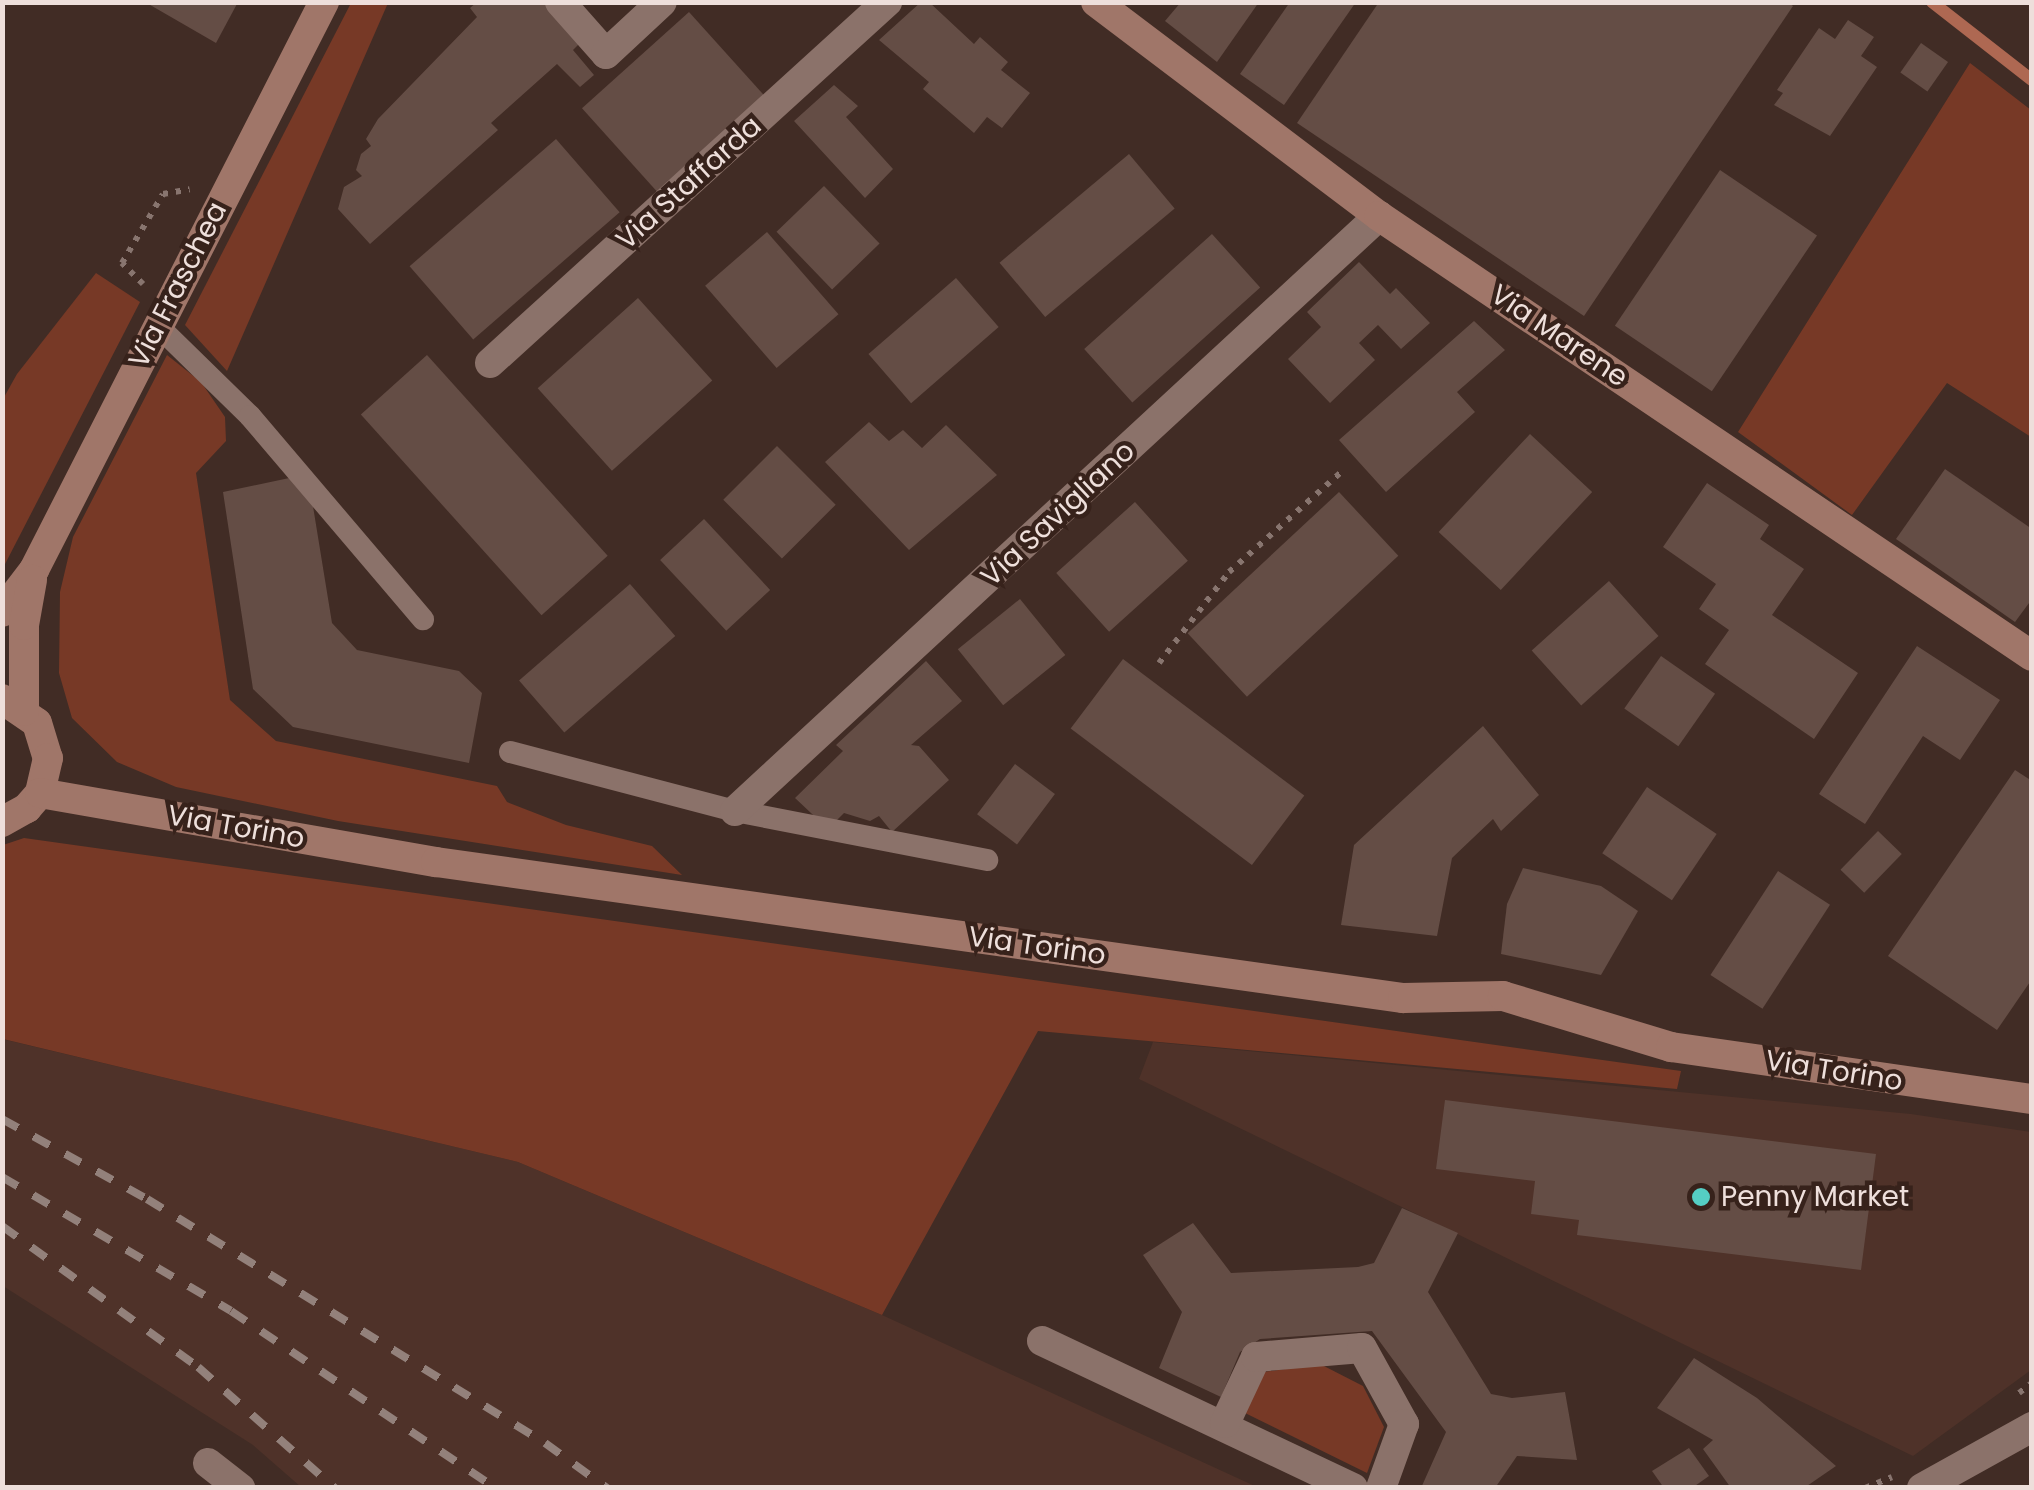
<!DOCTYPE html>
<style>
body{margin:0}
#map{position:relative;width:2034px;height:1490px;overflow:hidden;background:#412c25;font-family:Poppins,sans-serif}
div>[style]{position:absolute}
.built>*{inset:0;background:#4f3229}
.green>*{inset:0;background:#773926}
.stream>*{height:12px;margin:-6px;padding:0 6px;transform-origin:6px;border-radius:6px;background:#ae6852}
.building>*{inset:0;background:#644d45;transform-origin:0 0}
.path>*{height:6px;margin-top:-3px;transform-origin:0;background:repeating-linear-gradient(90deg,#88756f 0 5px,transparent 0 13px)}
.lane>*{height:22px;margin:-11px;padding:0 11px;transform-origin:11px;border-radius:11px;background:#8b726a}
.street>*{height:30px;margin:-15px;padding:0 15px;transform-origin:15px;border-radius:15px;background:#8b726a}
.secondary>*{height:30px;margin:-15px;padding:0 15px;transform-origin:15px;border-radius:15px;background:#a07669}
.rail>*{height:8px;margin-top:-4px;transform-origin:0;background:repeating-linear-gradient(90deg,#93817b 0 18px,transparent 0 36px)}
.dots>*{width:28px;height:28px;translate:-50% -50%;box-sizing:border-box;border:5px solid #37221b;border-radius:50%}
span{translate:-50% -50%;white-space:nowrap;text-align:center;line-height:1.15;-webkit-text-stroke:9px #37221b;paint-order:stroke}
.street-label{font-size:28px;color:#eedfdb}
.poi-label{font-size:28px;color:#eedfdb}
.left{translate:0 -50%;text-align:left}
.frame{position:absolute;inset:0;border:5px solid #eedfdb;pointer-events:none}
</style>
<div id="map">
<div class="built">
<i style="clip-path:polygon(2px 1039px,518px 1162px,882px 1315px,1257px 1487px,301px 1487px,253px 1445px,3px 1286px)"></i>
<i style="clip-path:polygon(1153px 1042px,1911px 1114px,2031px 1132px,2031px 1370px,1913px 1456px,1139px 1079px)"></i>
</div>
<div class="green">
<i style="clip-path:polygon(351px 3px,388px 3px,227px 371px,185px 325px)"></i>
<i style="clip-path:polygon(1970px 63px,2031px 110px,2031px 437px,1947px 383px,1852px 515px,1738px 432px)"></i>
<i style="clip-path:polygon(96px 273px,140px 302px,3px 568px,3px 399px,17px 374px)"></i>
<i style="clip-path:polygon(167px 355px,201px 382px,225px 417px,226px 441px,196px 473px,230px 700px,276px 741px,497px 786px,507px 802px,566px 825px,652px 846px,682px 875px,338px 821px,176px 787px,117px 762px,72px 718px,59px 673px,60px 592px,73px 537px)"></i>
<i style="clip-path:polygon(24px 838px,1681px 1071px,1677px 1089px,1038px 1031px,882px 1315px,518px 1162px,3px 1039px,3px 845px)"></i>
<i style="clip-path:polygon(1320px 1364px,1363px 1386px,1384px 1427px,1367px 1473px,1243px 1412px,1264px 1372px)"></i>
</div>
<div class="stream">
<i style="left:1932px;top:2px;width:127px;rotate:38deg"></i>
</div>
<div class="building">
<i style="clip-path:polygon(145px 2px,238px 2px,216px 43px)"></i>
<i style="clip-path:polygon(477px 2px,548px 2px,581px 42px,573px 50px,594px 75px,580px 87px,557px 64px,491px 123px,498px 130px,370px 244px,338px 209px,344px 187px,362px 176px,356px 170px,361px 154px,371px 146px,366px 139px,378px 119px,477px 17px,470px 8px)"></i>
<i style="clip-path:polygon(921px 2px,929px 2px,974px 44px,980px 37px,1008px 62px,1001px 70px,1030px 93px,1002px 128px,987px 117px,974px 133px,923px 89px,929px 82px,879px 40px)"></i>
<i style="clip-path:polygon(1181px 2px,1259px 2px,1217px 62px,1165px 21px)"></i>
<i style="clip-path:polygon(1290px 2px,1356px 2px,1284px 105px,1240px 74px)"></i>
<i style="clip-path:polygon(1379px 2px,1788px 2px,1793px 6px,1584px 316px,1297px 123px)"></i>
<i style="left:689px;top:12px;width:116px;height:144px;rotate:48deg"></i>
<i style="clip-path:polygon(1848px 20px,1874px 37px,1861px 56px,1877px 67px,1830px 136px,1774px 105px,1783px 93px,1777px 90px,1819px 28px,1835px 39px)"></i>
<i style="left:1921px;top:43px;width:33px;height:36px;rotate:35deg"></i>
<i style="clip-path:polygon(834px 85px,858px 106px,846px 117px,893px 169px,865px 198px,794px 121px)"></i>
<i style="left:556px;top:139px;width:97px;height:194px;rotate:49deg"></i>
<i style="left:1129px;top:154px;width:71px;height:169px;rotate:50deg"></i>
<i style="left:1720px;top:170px;width:117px;height:188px;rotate:34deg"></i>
<i style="left:824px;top:186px;width:80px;height:66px;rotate:46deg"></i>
<i style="left:767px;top:232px;width:109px;height:82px;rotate:49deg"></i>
<i style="left:1212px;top:234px;width:72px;height:172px;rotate:48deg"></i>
<i style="clip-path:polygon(1359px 262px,1390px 294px,1396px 288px,1430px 323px,1401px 349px,1378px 325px,1359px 343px,1375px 360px,1330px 403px,1288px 359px,1321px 327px,1307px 312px)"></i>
<i style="left:956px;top:278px;width:65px;height:116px;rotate:49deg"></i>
<i style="left:638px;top:298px;width:111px;height:135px;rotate:48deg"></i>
<i style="clip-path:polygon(1474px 321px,1505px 350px,1457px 392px,1475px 412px,1386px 492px,1339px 440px)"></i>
<i style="left:427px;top:355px;width:270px;height:89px;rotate:48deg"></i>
<i style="clip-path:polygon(869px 422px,889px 441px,903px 430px,922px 448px,946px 425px,997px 475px,909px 550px,825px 462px)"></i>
<i style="left:1530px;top:434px;width:85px;height:134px;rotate:43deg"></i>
<i style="left:777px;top:446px;width:83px;height:76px;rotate:45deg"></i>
<i style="clip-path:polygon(1945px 469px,2032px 529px,2032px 599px,2015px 622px,1896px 539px)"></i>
<i style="clip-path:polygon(294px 477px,311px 494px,332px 623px,357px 650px,459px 671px,482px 693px,469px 763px,293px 727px,253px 689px,223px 492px)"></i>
<i style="clip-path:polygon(1707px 483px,1769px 525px,1760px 539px,1804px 569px,1772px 615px,1858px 673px,1814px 739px,1705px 664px,1729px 630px,1699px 609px,1716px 584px,1663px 547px)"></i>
<i style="left:1339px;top:492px;width:87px;height:207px;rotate:47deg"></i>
<i style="left:1135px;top:502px;width:79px;height:106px;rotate:48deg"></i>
<i style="left:704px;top:519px;width:97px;height:60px;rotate:47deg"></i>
<i style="left:1609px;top:581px;width:74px;height:104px;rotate:48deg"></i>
<i style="left:630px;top:584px;width:69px;height:147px;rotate:49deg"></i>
<i style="left:1020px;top:599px;width:72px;height:80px;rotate:51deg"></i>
<i style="clip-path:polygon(1917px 646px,2000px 700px,1960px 760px,1923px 736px,1865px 824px,1819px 794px)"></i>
<i style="left:1661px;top:656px;width:66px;height:64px;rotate:35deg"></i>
<i style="left:1123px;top:659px;width:227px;height:87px;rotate:37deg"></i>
<i style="clip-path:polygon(926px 661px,962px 701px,911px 745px,919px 746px,949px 780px,892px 832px,879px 816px,870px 821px,844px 813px,828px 829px,795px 798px,843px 751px,836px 745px)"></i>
<i style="clip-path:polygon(1483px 726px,1539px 795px,1501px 831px,1493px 819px,1452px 858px,1437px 936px,1341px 925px,1354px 845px)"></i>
<i style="left:1015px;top:764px;width:50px;height:63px;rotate:37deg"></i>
<i style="clip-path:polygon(2015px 770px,2032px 781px,2032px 979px,1997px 1030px,1888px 956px)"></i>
<i style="left:1647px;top:787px;width:84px;height:80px;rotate:34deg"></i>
<i style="left:1878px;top:831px;width:33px;height:54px;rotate:44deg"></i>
<i style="clip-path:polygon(1523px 868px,1601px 886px,1638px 911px,1601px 975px,1501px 954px,1507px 904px)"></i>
<i style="left:1778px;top:871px;width:62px;height:124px;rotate:33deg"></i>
<i style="clip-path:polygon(1445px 1100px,1876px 1154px,1861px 1270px,1577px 1235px,1579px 1220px,1531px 1214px,1535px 1181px,1436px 1169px)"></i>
<i style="clip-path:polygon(1402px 1208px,1458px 1233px,1428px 1292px,1491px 1394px,1512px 1398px,1565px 1392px,1577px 1460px,1517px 1456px,1495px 1488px,1421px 1488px,1446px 1432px,1372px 1331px,1260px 1339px,1240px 1352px,1221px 1397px,1159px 1368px,1182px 1312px,1143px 1255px,1193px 1223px,1231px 1273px,1358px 1267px,1374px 1263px)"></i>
<i style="clip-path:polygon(1694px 1358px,1757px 1398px,1836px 1466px,1804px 1488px,1731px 1488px,1703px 1449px,1713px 1440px,1657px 1408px)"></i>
<i style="clip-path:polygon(1689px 1448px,1709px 1476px,1692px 1488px,1664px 1488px,1652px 1471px)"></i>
</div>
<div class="path">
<i style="left:143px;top:284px;width:30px;rotate:-135deg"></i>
<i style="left:122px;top:263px;width:80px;rotate:-59.3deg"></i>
<i style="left:163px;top:194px;width:27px;rotate:-10deg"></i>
<i style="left:1159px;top:663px;width:115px;rotate:-52.4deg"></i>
<i style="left:1229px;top:572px;width:149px;rotate:-41.7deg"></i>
<i style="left:2019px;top:1393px;width:16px;rotate:-38deg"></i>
<i style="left:1865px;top:1488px;width:29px;rotate:-22deg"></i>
</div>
<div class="lane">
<i style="left:157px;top:325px;width:130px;rotate:44.4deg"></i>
<i style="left:250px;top:416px;width:267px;rotate:49.6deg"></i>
<i style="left:510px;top:752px;width:233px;rotate:14.7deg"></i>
<i style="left:735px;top:811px;width:257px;rotate:11deg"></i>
</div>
<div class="street">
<i style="left:560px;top:2px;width:69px;rotate:48.5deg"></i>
<i style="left:606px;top:54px;width:76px;rotate:-42.9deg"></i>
<i style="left:490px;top:363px;width:537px;rotate:-42.28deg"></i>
<i style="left:735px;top:811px;width:877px;rotate:-42.74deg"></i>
<i style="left:1042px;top:1341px;width:344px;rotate:25.3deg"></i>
<i style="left:1225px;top:1423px;width:73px;rotate:-64.8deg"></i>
<i style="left:1256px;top:1357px;width:106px;rotate:-4.9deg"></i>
<i style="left:1362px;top:1348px;width:87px;rotate:61.1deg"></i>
<i style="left:1404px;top:1424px;width:68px;rotate:109.8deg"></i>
<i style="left:208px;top:1463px;width:41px;rotate:38deg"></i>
<i style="left:1922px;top:1488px;width:126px;rotate:-29deg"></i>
</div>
<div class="secondary">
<i style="left:1096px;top:2px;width:355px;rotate:37.1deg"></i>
<i style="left:1379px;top:216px;width:787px;rotate:33.97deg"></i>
<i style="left:2px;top:612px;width:53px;rotate:-52.7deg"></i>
<i style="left:34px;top:570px;width:638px;rotate:-62.95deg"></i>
<i style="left:2px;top:699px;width:42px;rotate:34.4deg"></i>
<i style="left:37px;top:723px;width:37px;rotate:73deg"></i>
<i style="left:48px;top:758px;width:36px;rotate:103deg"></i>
<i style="left:40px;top:793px;width:20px;rotate:131deg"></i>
<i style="left:27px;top:808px;width:29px;rotate:151deg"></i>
<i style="left:24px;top:711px;width:86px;rotate:-90deg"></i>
<i style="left:24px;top:625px;width:46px;rotate:-79.9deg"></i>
<i style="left:40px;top:793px;width:402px;rotate:9.9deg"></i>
<i style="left:436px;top:862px;width:977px;rotate:8.01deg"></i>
<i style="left:1403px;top:998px;width:100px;rotate:-1.1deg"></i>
<i style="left:1503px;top:996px;width:176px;rotate:16.9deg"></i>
<i style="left:1671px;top:1047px;width:365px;rotate:8.2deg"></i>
</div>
<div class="rail">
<i style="left:2px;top:1119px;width:166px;rotate:28.9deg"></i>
<i style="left:147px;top:1199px;width:467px;rotate:31.5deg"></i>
<i style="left:545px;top:1443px;width:77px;rotate:36deg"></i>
<i style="left:2px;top:1177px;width:265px;rotate:30.3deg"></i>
<i style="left:231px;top:1311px;width:318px;rotate:33.8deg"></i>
<i style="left:2px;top:1226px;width:241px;rotate:35.7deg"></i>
<i style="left:198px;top:1367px;width:183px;rotate:41.5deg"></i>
</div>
<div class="dots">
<i style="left:1701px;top:1197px;background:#55cec4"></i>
</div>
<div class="street-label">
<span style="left:689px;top:183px;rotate:-42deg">Via Staffarda</span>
<span style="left:178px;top:285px;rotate:-63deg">Via Fraschea</span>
<span style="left:1559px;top:336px;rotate:34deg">Via Marene</span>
<span style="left:1058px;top:514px;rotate:-43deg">Via Savigliano</span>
<span style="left:236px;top:827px;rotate:10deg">Via Torino</span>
<span style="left:1037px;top:946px;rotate:8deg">Via Torino</span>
<span style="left:1834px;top:1071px;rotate:9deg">Via Torino</span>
</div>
<div class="poi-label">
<span class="left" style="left:1721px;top:1197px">Penny Market</span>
</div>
<div class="frame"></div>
</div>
